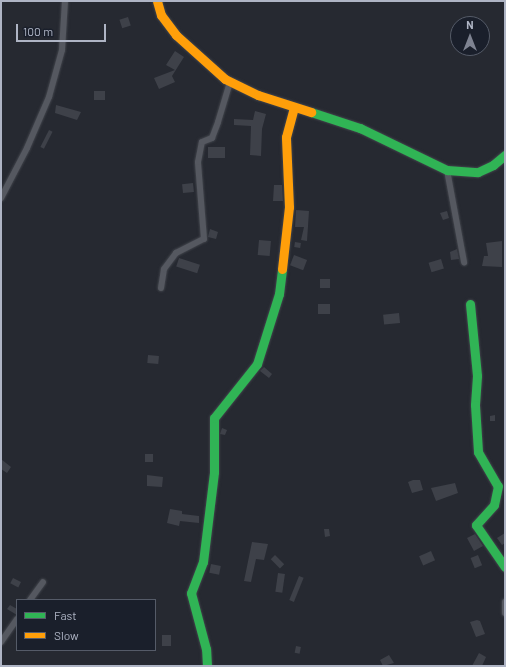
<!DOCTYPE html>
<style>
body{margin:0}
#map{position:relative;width:506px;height:667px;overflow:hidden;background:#262931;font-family:Barlow,sans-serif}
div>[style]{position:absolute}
.building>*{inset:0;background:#3e4149;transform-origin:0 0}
.roads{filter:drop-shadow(0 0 1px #41444b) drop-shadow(0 0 1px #41444b)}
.street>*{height:6px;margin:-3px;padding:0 3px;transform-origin:3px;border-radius:3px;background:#555860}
.fast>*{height:9px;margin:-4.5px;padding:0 4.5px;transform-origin:4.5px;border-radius:4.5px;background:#30b455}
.slow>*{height:9px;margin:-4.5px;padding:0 4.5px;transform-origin:4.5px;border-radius:4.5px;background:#ff9f0a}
span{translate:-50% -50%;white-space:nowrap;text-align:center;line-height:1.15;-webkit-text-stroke:3px #1a1f2b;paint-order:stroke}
.frame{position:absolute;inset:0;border:2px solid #aeb4c4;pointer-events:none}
.legend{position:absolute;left:16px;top:599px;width:140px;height:52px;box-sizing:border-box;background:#1a1f2b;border:1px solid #555b68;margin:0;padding:5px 7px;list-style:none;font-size:12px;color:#aeb4c4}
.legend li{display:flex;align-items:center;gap:8px;height:20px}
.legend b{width:20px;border:1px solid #555b68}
.north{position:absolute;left:450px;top:16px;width:40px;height:40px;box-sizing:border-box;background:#1a1f2b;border:1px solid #555b68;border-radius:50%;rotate:0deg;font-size:11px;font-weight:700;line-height:16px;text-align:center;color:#aeb4c4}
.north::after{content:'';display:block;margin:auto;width:14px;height:18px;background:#7e8391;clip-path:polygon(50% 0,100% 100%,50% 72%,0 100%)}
.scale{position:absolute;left:16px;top:24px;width:90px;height:18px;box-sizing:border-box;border:2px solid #aeb4c4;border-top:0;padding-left:5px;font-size:12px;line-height:14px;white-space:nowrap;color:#aeb4c4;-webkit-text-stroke:3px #1a1f2b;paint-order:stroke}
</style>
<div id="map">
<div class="building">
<i style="left:128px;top:17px;width:9px;height:9px;rotate:72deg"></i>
<i style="clip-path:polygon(175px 51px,184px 57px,172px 76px,175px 82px,159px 89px,154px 78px,175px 70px,166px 65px)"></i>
<i style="left:94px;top:91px;width:11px;height:9px"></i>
<i style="clip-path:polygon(56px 105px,81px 112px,77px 120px,55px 113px)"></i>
<i style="clip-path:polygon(255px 111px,266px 114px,262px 129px,261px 156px,250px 155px,251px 126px,234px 125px,234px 119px,253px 120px)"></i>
<i style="left:49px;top:130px;width:4px;height:19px;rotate:27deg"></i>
<i style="left:225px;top:147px;width:11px;height:17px;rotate:90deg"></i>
<i style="left:193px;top:183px;width:9px;height:11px;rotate:84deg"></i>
<i style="clip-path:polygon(274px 185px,282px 185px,283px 201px,273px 201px)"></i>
<i style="clip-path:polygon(296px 210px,309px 211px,307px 241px,301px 240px,304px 227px,295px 227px)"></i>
<i style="clip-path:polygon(447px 211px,449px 218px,443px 220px,440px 213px)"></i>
<i style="clip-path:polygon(210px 229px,218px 232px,216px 239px,208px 237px)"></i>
<i style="left:259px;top:240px;width:12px;height:15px;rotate:5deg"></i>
<i style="clip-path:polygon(502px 241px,502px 267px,482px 266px,484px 256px,488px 256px,486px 243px)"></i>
<i style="left:295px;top:242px;width:6px;height:5px;rotate:9deg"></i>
<i style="clip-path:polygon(457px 249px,459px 259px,451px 260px,450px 252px)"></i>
<i style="left:294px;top:255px;width:14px;height:11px;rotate:21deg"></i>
<i style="left:179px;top:258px;width:22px;height:9px;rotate:18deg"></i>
<i style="left:441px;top:259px;width:10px;height:13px;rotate:73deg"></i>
<i style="left:320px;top:279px;width:10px;height:9px"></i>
<i style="left:318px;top:304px;width:12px;height:10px"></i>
<i style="left:399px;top:313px;width:10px;height:16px;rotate:84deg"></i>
<i style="left:148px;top:355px;width:11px;height:8px;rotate:5deg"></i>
<i style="clip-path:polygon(264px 367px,272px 374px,269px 378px,260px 371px)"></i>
<i style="clip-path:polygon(495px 415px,495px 421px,490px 421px,490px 416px)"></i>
<i style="clip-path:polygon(222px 428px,227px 430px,225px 435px,220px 434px)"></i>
<i style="left:145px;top:454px;width:8px;height:8px"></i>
<i style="clip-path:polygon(1px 459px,11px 467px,7px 473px,1px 469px)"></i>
<i style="clip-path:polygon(147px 475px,163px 477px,162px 487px,147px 486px)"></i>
<i style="clip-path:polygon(413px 480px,420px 480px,423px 490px,412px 493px,408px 482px)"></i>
<i style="clip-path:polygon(455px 483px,458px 493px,436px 501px,431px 488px)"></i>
<i style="clip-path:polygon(170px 509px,182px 511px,182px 514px,199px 516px,199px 523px,180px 521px,179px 526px,167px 523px)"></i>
<i style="clip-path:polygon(324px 529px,329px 529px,330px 536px,325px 537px)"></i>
<i style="clip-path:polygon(505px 533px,505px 543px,502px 545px,497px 538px)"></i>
<i style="clip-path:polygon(475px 534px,483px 546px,474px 551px,467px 538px)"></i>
<i style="clip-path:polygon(252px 542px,268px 544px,264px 560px,256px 559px,251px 582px,244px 581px)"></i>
<i style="left:431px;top:551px;width:10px;height:13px;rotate:66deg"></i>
<i style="left:275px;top:555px;width:13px;height:6px;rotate:45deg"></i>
<i style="left:478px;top:555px;width:11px;height:8px;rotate:68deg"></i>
<i style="left:211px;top:564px;width:10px;height:9px;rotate:11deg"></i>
<i style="left:278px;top:573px;width:7px;height:19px;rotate:8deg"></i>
<i style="left:299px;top:576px;width:5px;height:26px;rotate:22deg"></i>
<i style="left:13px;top:578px;width:9px;height:6px;rotate:27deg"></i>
<i style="clip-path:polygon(10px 605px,17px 609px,17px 615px,7px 609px)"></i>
<i style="clip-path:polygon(477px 620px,480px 621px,485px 634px,476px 637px,470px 622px)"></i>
<i style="left:162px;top:635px;width:9px;height:11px"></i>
<i style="left:296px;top:646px;width:5px;height:7px;rotate:11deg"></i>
<i style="clip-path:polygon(479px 653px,486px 657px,482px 666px,472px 666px)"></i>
<i style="clip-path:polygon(389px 655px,394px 663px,383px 666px,380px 660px)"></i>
</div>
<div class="roads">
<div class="street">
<i style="left:447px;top:170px;width:94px;rotate:79.5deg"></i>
<i style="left:1px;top:198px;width:56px;rotate:-62.5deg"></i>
<i style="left:27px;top:148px;width:56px;rotate:-66.7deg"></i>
<i style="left:49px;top:97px;width:49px;rotate:-74.5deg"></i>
<i style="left:62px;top:50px;width:49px;rotate:-86.5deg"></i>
<i style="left:161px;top:288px;width:19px;rotate:-81deg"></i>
<i style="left:164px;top:269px;width:20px;rotate:-53deg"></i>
<i style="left:176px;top:253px;width:31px;rotate:-27deg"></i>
<i style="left:204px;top:239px;width:77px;rotate:-94.5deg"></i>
<i style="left:198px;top:162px;width:20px;rotate:-79deg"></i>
<i style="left:202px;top:142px;width:11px;rotate:-22deg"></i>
<i style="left:212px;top:138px;width:17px;rotate:-69deg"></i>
<i style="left:218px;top:122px;width:42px;rotate:-73.3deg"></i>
<i style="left:30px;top:600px;width:22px;rotate:-54deg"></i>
<i style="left:505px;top:602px;width:11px;rotate:90deg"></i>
<i style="left:1px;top:642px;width:28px;rotate:-55deg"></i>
</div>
<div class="fast">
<i style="left:311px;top:112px;width:52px;rotate:18.1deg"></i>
<i style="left:360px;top:128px;width:97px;rotate:25.8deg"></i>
<i style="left:447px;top:170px;width:31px;rotate:4deg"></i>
<i style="left:478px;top:172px;width:17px;rotate:-25deg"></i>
<i style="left:493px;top:165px;width:16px;rotate:-40deg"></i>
<i style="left:470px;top:304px;width:72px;rotate:84.4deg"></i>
<i style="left:477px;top:376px;width:29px;rotate:94deg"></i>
<i style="left:475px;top:405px;width:47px;rotate:86.3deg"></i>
<i style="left:478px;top:452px;width:39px;rotate:60deg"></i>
<i style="left:498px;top:486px;width:19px;rotate:102deg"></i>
<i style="left:494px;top:505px;width:27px;rotate:132deg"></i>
<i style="left:476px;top:525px;width:51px;rotate:55.4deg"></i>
<i style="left:207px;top:666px;width:17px;rotate:-93deg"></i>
<i style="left:206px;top:649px;width:58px;rotate:-105deg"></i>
<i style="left:191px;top:593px;width:33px;rotate:-69deg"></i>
<i style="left:203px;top:562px;width:91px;rotate:-83deg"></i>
<i style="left:214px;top:472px;width:54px;rotate:-90deg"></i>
<i style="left:214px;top:418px;width:69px;rotate:-51.5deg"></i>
<i style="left:257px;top:364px;width:73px;rotate:-72.6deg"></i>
<i style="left:279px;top:294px;width:25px;rotate:-83deg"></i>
</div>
<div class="slow">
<i style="left:157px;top:1px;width:15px;rotate:74deg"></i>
<i style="left:161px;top:15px;width:25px;rotate:53deg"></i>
<i style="left:176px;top:35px;width:66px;rotate:41.9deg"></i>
<i style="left:225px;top:79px;width:37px;rotate:26deg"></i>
<i style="left:258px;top:95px;width:56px;rotate:17.8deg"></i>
<i style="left:282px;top:269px;width:62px;rotate:-83.6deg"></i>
<i style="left:289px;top:207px;width:70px;rotate:-92.5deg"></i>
<i style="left:286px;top:137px;width:31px;rotate:-75deg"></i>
</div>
</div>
<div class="frame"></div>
<ul class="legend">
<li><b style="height:5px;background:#30b455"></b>Fast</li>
<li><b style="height:5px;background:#ff9f0a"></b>Slow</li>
</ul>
<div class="north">N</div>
<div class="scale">100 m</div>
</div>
